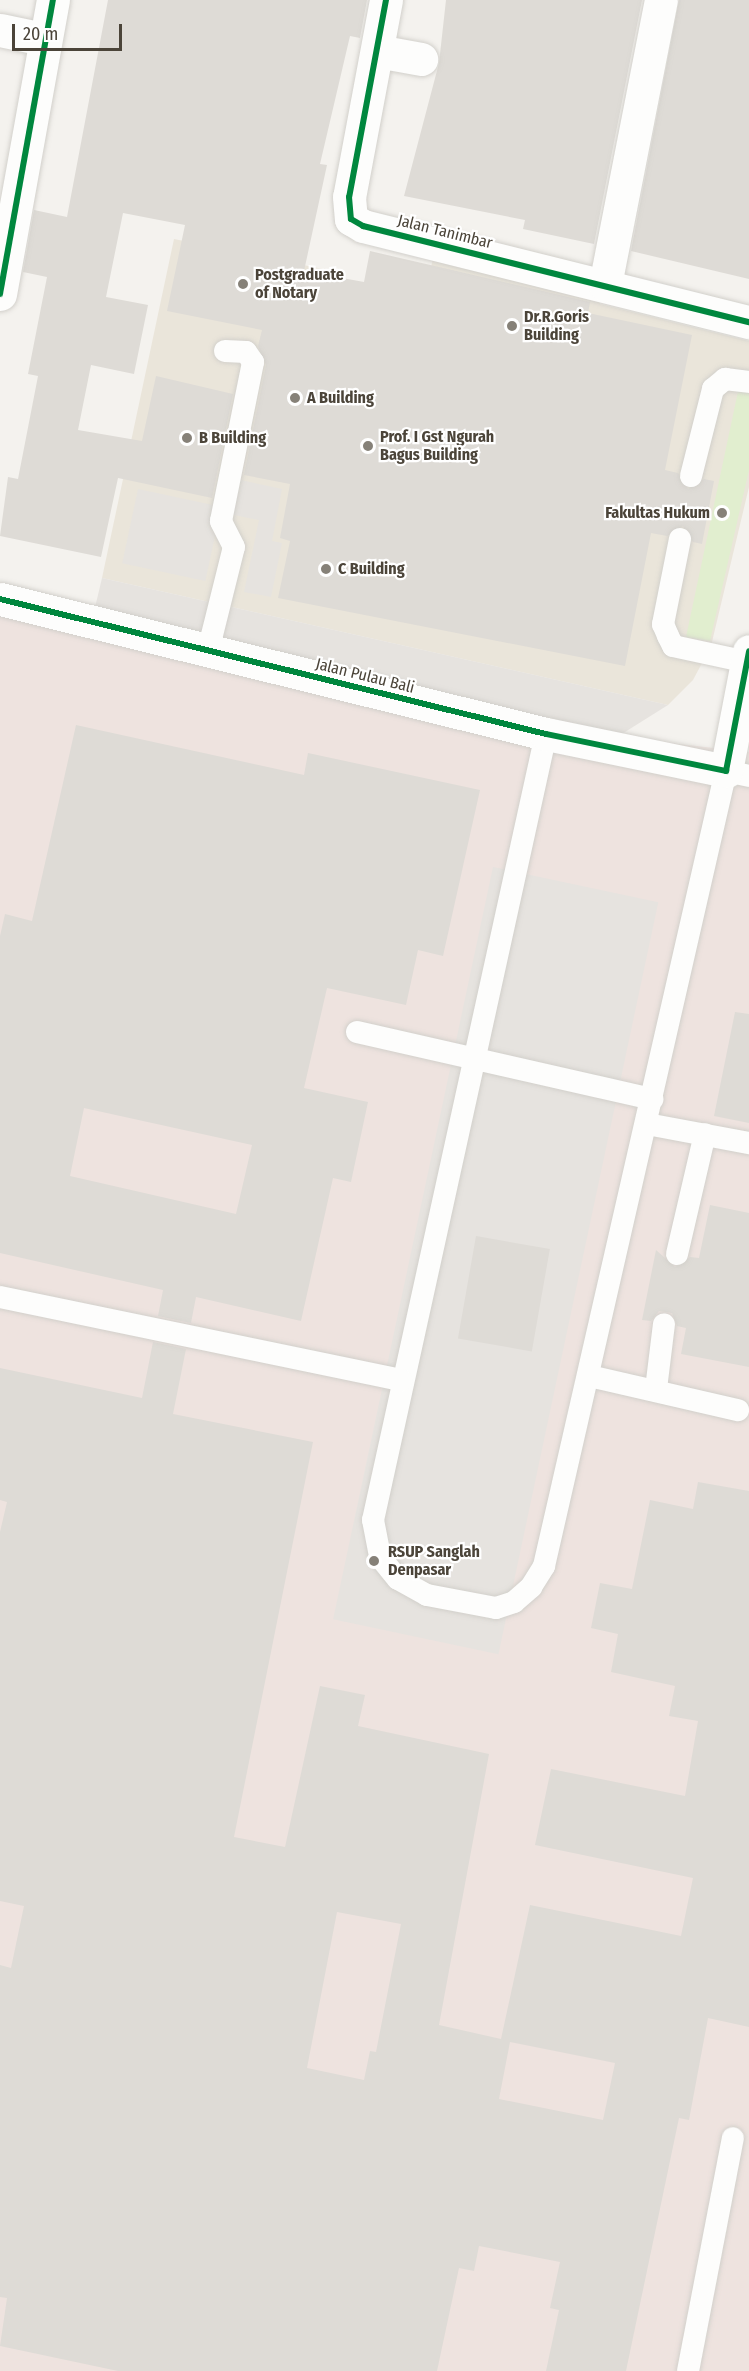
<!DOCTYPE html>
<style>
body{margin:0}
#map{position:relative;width:749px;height:2371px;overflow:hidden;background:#f4f2ee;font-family:"Fira Sans Condensed",sans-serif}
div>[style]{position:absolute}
.education>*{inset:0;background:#eae5da}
.medical>*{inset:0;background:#eee3df}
.green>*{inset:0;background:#e1eecf}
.parking>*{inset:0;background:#e6e3df;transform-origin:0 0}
.building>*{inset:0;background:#dedbd6;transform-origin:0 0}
.roads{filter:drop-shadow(0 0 2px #d2d0cb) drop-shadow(0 0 2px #d2d0cb)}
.lane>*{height:22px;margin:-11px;padding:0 11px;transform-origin:11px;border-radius:11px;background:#fdfdfc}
.street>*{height:33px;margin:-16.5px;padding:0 16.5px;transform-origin:16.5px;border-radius:16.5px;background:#fdfdfc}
.cycleway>*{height:6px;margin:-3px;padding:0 3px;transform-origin:3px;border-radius:3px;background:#00873e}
.dots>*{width:16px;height:16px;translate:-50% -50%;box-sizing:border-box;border:3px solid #fff;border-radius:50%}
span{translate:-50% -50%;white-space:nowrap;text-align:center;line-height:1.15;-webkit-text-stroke:4.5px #fff;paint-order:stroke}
.street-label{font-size:16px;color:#4b4439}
.poi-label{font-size:16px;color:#4b4439;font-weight:700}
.left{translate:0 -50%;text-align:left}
.right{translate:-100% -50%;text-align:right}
.scale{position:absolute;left:12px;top:24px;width:110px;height:27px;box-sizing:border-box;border:3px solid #4b4439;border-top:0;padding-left:8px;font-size:18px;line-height:21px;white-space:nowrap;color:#4b4439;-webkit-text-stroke:4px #fff;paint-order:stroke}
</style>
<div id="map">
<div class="education">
<i style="clip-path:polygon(174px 239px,328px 270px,325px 306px,419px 325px,433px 258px,599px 291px,600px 304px,749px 341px,749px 487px,711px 646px,693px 680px,668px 705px,102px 578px)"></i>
</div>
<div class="medical">
<i style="clip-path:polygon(0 589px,617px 737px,749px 752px,749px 2371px,0 2371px)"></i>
</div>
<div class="green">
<i style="clip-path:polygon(740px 382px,749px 384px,749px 470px,710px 641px,686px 637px)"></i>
</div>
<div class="parking">
<i style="clip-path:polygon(236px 479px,282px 489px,272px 541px,282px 543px,271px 597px,244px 592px,259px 520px,229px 514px)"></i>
<i style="left:138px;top:489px;width:85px;height:76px;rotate:12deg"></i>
<i style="clip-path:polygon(102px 578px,668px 705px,617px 737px,93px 616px)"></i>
<i style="left:493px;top:867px;width:169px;height:769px;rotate:12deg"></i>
</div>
<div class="building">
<i style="clip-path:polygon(108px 0,367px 0,360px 38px,350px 36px,320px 164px,327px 165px,304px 271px,364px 282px,370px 251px,590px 302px,588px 313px,692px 335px,665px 470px,678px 473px,688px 489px,704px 479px,714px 481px,702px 544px,693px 542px,683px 526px,667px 536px,651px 533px,625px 666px,278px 598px,290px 541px,280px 538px,290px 484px,244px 475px,266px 365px,258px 346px,262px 330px,167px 311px,185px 225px,123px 213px,106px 297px,148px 305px,134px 374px,91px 365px,78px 430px,142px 441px,156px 376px,233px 394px,212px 498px,118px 478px,101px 557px,0 536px,8px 477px,18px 479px,38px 376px,28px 374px,47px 277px,23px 272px,34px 210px,67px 217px)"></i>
<i style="clip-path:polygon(446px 0,642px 0,594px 244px,523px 229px,525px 220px,404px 196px,439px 63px)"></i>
<i style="clip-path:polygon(679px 0,749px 0,749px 279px,631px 251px)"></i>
<i style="clip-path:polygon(evenodd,76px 725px,304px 775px,308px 753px,480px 790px,443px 956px,418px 950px,406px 1005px,327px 988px,304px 1088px,368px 1102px,351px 1182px,333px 1178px,301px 1321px,196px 1297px,191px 1323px,158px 1316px,163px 1290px,0 1253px,0 936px,5px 914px,32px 921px,76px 725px,84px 1108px,252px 1145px,236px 1214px,70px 1176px,84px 1108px)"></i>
<i style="clip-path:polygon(735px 1012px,749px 1014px,749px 1123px,714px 1116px)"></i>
<i style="clip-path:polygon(710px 1205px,749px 1213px,749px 1367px,681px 1354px,686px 1328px,677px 1326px,672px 1313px,659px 1311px,651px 1321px,642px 1320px,656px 1250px,675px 1267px,690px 1257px,699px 1258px)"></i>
<i style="left:476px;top:1236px;width:75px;height:104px;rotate:10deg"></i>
<i style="clip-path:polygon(evenodd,153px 1342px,186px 1349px,173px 1414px,313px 1442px,234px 1837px,285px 1847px,320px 1686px,365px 1695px,358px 1726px,489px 1754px,439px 2025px,501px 2039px,530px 1905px,681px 1936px,693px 1878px,535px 1845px,551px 1769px,685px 1796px,698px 1721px,669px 1716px,675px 1686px,611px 1672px,618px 1634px,591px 1628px,600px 1583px,632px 1589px,650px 1500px,693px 1509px,698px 1482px,749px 1491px,749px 2027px,708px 2018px,689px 2120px,679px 2118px,626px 2371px,546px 2371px,559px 2310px,550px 2308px,560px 2262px,479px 2246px,474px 2271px,459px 2268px,437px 2371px,118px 2371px,0 2346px,7px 2298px,0 2297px,0 1965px,11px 1968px,24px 1906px,0 1901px,0 1532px,7px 1502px,0 1500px,0 1368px,142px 1398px,153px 1342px,337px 1912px,401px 1924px,376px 2052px,370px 2051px,364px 2080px,307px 2068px,337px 1912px,153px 1342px,510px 2042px,615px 2063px,603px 2120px,499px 2099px,510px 2042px)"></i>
</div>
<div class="roads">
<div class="lane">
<i style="left:691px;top:476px;width:90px;rotate:-75.8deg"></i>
<i style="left:713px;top:389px;width:16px;rotate:-40deg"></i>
<i style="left:725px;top:379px;width:24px;rotate:7deg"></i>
<i style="left:680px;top:539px;width:87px;rotate:101.3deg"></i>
<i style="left:663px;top:624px;width:13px;rotate:67deg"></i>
<i style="left:668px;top:636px;width:11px;rotate:63deg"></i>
<i style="left:673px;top:646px;width:76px;rotate:12.2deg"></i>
<i style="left:208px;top:651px;width:107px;rotate:-76deg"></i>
<i style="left:234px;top:547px;width:29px;rotate:-117deg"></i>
<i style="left:221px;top:521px;width:162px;rotate:-78.6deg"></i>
<i style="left:253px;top:362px;width:12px;rotate:-125deg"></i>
<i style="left:246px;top:352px;width:21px;rotate:-177deg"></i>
<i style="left:546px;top:734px;width:805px;rotate:102.41deg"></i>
<i style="left:373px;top:1520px;width:38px;rotate:79deg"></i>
<i style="left:380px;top:1557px;width:28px;rotate:51deg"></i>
<i style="left:398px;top:1579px;width:33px;rotate:29deg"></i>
<i style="left:427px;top:1595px;width:70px;rotate:10.7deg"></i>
<i style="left:496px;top:1608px;width:19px;rotate:-18deg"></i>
<i style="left:514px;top:1602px;width:23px;rotate:-41deg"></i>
<i style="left:531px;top:1587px;width:25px;rotate:-58deg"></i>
<i style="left:544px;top:1566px;width:816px;rotate:-77.11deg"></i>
<i style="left:726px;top:771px;width:24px;rotate:12deg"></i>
<i style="left:357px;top:1032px;width:303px;rotate:12.8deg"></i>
<i style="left:647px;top:1124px;width:104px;rotate:10.6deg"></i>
<i style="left:677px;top:1254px;width:123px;rotate:-76.9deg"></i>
<i style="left:0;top:1297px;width:410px;rotate:11.7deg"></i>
<i style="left:589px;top:1376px;width:153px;rotate:12.9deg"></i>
<i style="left:656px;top:1389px;width:65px;rotate:-83deg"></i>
<i style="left:688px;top:2371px;width:237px;rotate:-79.1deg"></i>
</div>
<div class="street">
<i style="left:386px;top:0;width:200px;rotate:100.6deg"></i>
<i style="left:349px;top:197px;width:22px;rotate:85deg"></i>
<i style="left:351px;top:219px;width:14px;rotate:30deg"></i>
<i style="left:363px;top:226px;width:398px;rotate:14deg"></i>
<i style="left:0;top:30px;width:45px;rotate:11.6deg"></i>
<i style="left:377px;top:51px;width:45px;rotate:10.3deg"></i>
<i style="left:605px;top:285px;width:290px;rotate:-78.9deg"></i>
<i style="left:0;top:294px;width:299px;rotate:-79.8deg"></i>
<i style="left:0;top:599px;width:562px;rotate:13.89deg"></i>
<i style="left:546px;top:734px;width:184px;rotate:11.6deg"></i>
<i style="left:726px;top:771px;width:122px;rotate:-79.1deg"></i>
</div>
</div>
<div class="cycleway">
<i style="left:386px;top:0;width:200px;rotate:100.6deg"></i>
<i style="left:349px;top:197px;width:22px;rotate:85deg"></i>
<i style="left:351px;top:219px;width:14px;rotate:30deg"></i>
<i style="left:363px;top:226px;width:398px;rotate:14deg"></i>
<i style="left:0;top:294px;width:299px;rotate:-79.8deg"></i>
<i style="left:0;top:599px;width:562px;rotate:13.89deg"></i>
<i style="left:546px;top:734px;width:184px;rotate:11.6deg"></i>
<i style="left:726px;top:771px;width:122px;rotate:-79.1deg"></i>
</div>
<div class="dots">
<i style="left:243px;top:284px;background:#868178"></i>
<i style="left:512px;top:326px;background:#868178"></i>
<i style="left:295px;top:398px;background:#868178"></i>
<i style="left:187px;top:438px;background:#868178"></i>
<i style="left:368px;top:446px;background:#868178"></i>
<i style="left:722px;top:513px;background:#868178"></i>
<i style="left:326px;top:569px;background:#868178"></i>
<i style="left:374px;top:1561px;background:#868178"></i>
</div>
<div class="street-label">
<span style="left:445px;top:232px;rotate:14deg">Jalan Tanimbar</span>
<span style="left:365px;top:676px;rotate:14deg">Jalan Pulau Bali</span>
</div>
<div class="poi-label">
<span class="left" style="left:255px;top:284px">Postgraduate<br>of Notary</span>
<span class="left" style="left:524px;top:326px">Dr.R.Goris<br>Building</span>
<span class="left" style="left:307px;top:398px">A Building</span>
<span class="left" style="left:380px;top:446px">Prof. I Gst Ngurah<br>Bagus Building</span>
<span class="left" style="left:199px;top:438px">B Building</span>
<span class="right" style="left:710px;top:513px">Fakultas Hukum</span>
<span class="left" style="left:338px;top:569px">C Building</span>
<span class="left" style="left:388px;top:1561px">RSUP Sanglah<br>Denpasar</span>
</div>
<div class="scale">20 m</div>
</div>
